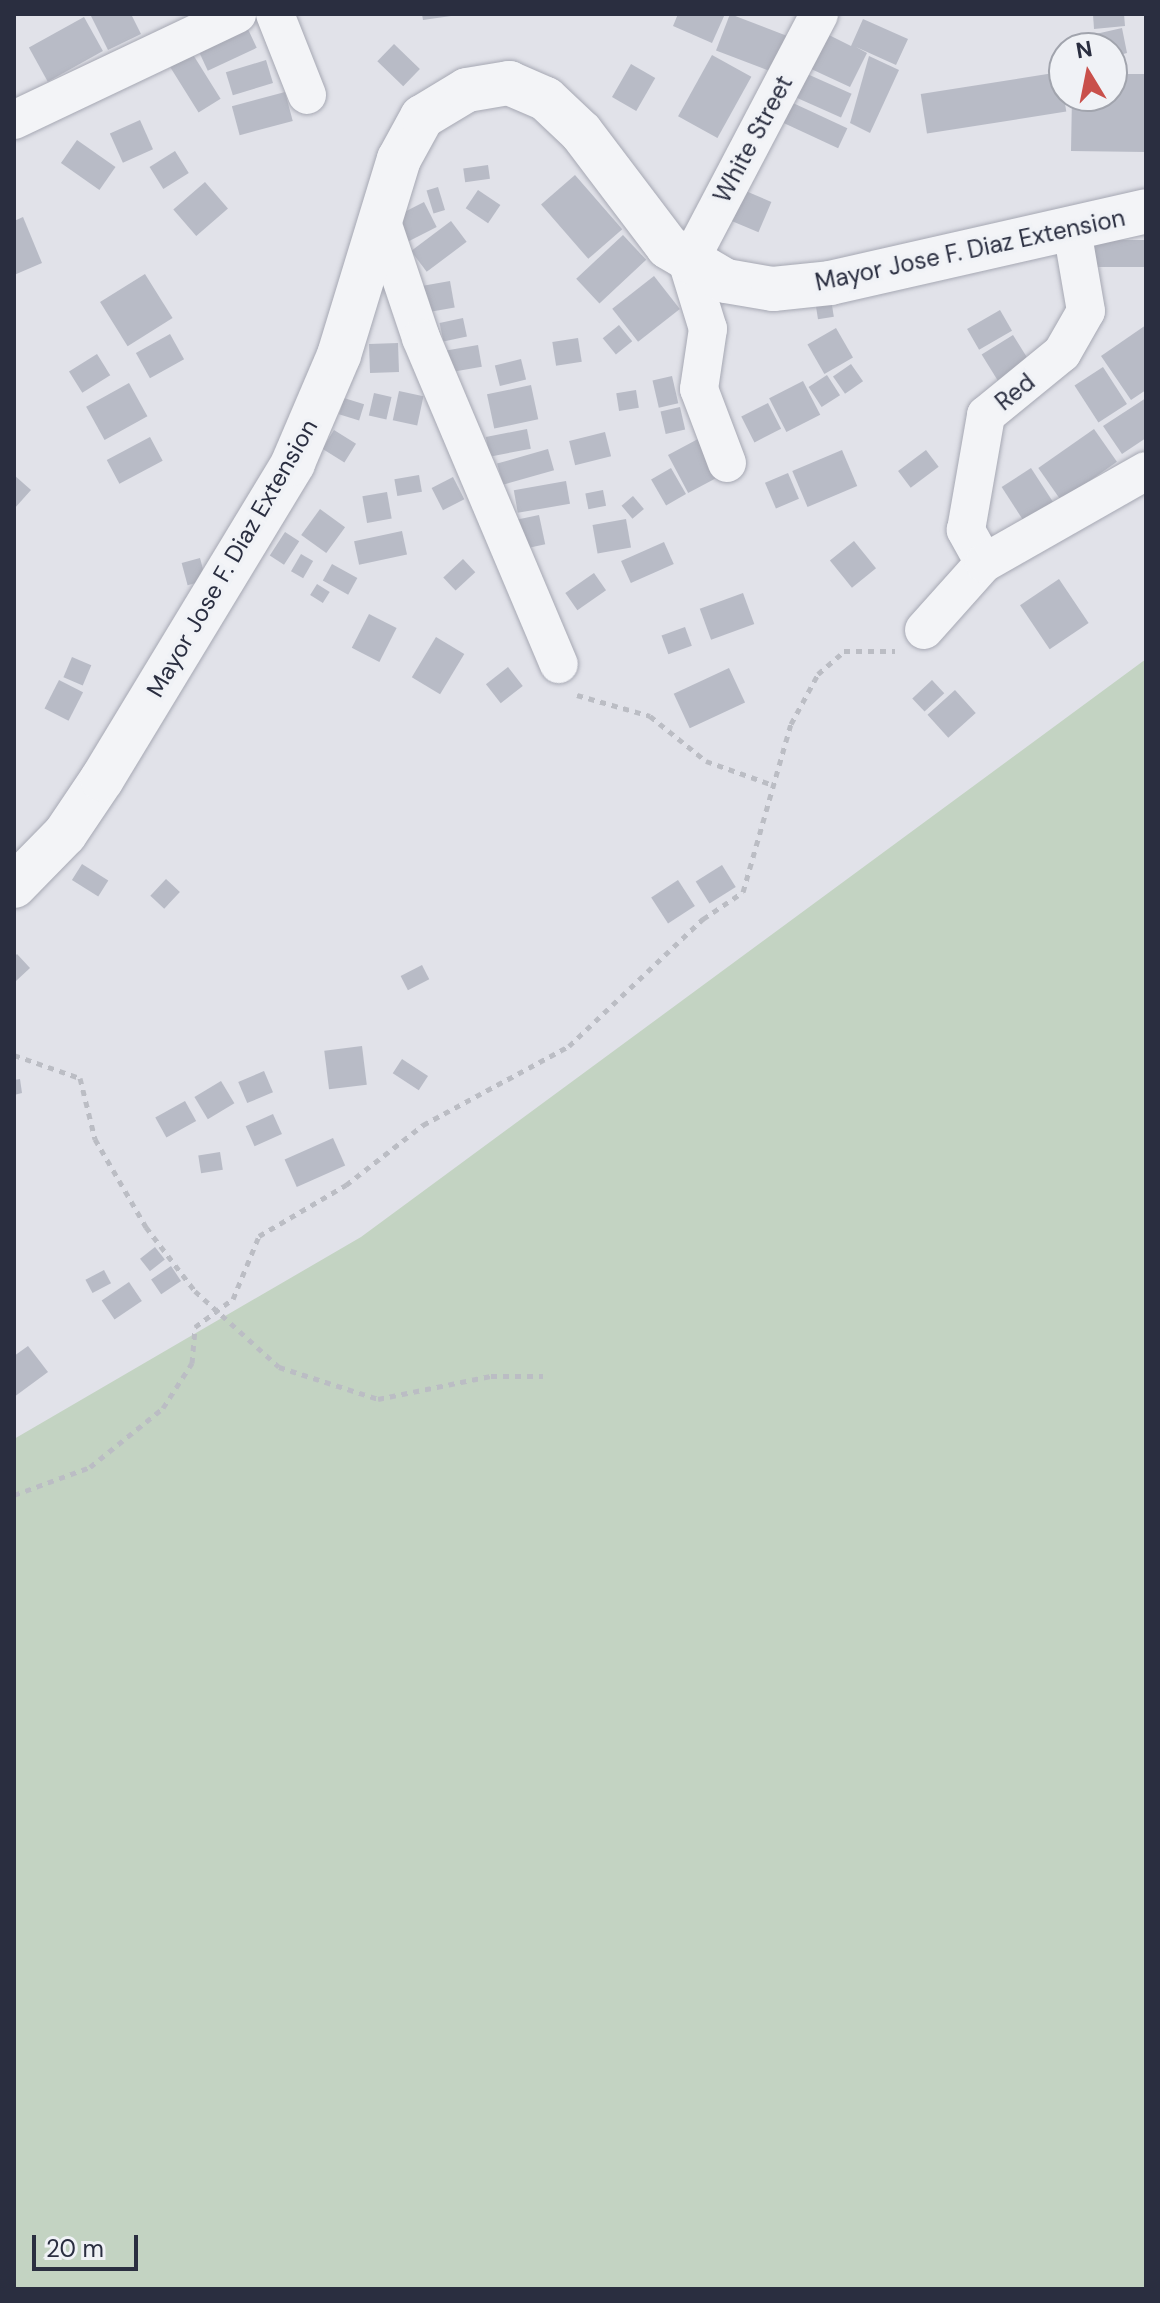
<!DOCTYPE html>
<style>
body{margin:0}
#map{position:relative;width:1160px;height:2303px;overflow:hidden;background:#e1e2e9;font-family:"DM Sans",sans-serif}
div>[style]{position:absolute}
.green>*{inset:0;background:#c3d3c2}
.building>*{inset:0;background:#b8bbc6;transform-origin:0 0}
.path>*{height:5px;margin-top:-2.5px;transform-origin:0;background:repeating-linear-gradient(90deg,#bbbdc4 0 6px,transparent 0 12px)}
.roads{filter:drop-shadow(0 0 2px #a6a8b3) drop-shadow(0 0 2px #a6a8b3)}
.minor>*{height:38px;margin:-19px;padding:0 19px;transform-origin:19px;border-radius:19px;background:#f3f4f7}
.tertiary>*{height:44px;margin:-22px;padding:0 22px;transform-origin:22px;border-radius:22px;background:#f3f4f7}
span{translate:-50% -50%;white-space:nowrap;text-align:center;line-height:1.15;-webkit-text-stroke:7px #f0f2f6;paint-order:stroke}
.street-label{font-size:24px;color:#2a2e40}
.frame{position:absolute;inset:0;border:16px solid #2a2e40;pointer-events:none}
.north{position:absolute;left:1048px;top:32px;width:80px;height:80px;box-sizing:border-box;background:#f0f2f6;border:2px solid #a1a4ad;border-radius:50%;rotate:350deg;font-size:22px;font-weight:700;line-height:32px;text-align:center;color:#2a2e40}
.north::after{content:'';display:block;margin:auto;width:28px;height:36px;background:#c9504b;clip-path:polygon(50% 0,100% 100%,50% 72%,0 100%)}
.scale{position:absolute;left:32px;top:2235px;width:106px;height:36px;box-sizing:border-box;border:4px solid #2a2e40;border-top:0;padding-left:10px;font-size:24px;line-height:28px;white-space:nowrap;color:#2a2e40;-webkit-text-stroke:6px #f0f2f6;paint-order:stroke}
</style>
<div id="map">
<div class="green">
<i style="clip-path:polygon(1146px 659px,1146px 2289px,14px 2289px,14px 1439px,361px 1237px)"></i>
</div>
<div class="building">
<i style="clip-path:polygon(90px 14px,131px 14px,141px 34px,108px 50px)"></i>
<i style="clip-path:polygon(422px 14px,450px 14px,451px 16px,423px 20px)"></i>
<i style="clip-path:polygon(678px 14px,725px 14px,712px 43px,673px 26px)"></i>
<i style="left:730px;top:14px;width:62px;height:39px;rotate:21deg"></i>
<i style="clip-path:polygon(1093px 14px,1124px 14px,1125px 26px,1094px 29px)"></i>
<i style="left:84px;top:17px;width:39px;height:63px;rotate:61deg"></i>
<i style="clip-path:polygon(863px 19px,908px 39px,896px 65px,856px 47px,867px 53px,850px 87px,809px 68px,825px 33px,851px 46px)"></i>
<i style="left:247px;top:27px;width:23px;height:54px;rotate:65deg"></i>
<i style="clip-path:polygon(1122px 28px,1127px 53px,1112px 57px,1112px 48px,1090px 48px,1087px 36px)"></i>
<i style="left:394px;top:44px;width:36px;height:24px;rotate:44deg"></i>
<i style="left:192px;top:53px;width:54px;height:26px;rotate:58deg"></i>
<i style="left:712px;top:55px;width:45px;height:70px;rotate:29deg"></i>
<i style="clip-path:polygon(869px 56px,899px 70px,870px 133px,850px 123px)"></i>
<i style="left:266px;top:60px;width:24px;height:42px;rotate:73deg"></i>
<i style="left:631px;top:64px;width:28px;height:38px;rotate:30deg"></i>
<i style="left:1060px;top:72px;width:40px;height:141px;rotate:81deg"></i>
<i style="left:805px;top:73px;width:51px;height:26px;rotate:24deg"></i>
<i style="clip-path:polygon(1112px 74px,1146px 74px,1146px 152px,1071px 151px,1072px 96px,1112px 96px)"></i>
<i style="left:285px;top:92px;width:30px;height:55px;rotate:75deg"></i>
<i style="left:793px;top:103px;width:60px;height:22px;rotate:25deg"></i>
<i style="left:140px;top:120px;width:32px;height:33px;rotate:66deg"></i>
<i style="left:77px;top:140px;width:47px;height:28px;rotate:35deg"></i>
<i style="left:175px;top:151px;width:26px;height:30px;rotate:58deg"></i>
<i style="left:488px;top:165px;width:14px;height:25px;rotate:82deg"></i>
<i style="left:575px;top:175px;width:72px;height:45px;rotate:49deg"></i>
<i style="left:205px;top:182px;width:35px;height:42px;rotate:49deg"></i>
<i style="left:438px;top:187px;width:24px;height:12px;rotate:73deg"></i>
<i style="left:741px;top:189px;width:33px;height:33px;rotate:23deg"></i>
<i style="left:478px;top:190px;width:27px;height:22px;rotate:34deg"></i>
<i style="left:424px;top:202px;width:28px;height:32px;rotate:63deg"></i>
<i style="clip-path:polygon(23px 217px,42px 263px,14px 275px,14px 221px)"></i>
<i style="left:451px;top:221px;width:26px;height:50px;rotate:53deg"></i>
<i style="left:623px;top:235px;width:34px;height:64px;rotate:47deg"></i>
<i style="left:1146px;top:240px;width:27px;height:57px;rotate:90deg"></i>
<i style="left:145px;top:274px;width:52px;height:53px;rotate:58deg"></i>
<i style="left:654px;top:276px;width:42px;height:53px;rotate:52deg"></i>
<i style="left:450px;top:281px;width:27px;height:36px;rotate:80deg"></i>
<i style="left:831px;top:299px;width:18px;height:16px;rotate:81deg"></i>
<i style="left:1000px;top:310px;width:24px;height:38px;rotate:60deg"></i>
<i style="left:463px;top:318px;width:19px;height:24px;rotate:78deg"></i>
<i style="left:619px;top:325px;width:21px;height:21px;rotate:51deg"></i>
<i style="clip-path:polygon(1146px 325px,1146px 390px,1131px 400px,1101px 356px)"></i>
<i style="left:836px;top:328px;width:34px;height:33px;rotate:60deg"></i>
<i style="left:170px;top:334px;width:29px;height:39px;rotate:61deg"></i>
<i style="left:1013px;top:335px;width:36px;height:37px;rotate:58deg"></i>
<i style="left:578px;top:338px;width:24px;height:26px;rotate:81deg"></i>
<i style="left:398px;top:343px;width:29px;height:29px;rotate:88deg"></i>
<i style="left:478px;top:345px;width:22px;height:35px;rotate:80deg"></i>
<i style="left:97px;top:354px;width:25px;height:33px;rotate:58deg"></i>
<i style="left:521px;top:359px;width:21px;height:27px;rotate:76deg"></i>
<i style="left:851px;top:364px;width:21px;height:22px;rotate:55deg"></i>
<i style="left:1103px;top:367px;width:44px;height:34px;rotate:57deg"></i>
<i style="left:827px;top:375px;width:24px;height:22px;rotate:57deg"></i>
<i style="left:672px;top:376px;width:28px;height:20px;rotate:77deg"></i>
<i style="left:803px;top:381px;width:38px;height:38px;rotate:63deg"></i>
<i style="left:129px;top:383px;width:38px;height:49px;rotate:61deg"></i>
<i style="left:531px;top:385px;width:35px;height:45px;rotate:78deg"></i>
<i style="left:636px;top:390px;width:18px;height:20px;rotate:81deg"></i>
<i style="left:399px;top:391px;width:25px;height:30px;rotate:12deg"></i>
<i style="left:374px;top:393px;width:18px;height:23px;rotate:13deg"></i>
<i style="left:344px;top:398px;width:21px;height:17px;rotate:17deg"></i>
<i style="clip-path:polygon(1146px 398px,1146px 438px,1122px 454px,1103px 426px)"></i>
<i style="left:768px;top:403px;width:29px;height:30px;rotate:63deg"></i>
<i style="left:680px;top:407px;width:23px;height:20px;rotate:77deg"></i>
<i style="left:527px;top:429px;width:20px;height:42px;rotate:79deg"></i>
<i style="left:1094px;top:429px;width:40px;height:68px;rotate:55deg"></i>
<i style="left:334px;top:430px;width:26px;height:22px;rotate:32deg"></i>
<i style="left:605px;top:432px;width:25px;height:37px;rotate:76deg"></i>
<i style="left:150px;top:437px;width:27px;height:49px;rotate:62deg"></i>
<i style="left:698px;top:439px;width:43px;height:34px;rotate:62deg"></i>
<i style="left:548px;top:449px;width:22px;height:53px;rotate:74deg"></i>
<i style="left:842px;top:450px;width:39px;height:54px;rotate:67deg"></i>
<i style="left:926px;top:450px;width:21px;height:35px;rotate:53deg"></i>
<i style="left:671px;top:468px;width:30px;height:23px;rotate:60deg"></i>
<i style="left:1031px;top:468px;width:42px;height:35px;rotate:57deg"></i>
<i style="left:788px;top:473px;width:28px;height:25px;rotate:67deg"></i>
<i style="clip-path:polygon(14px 475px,31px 490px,14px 509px)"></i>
<i style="left:419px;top:475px;width:17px;height:25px;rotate:80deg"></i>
<i style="left:453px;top:477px;width:25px;height:24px;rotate:63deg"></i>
<i style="left:566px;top:481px;width:23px;height:53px;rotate:80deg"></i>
<i style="left:603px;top:490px;width:16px;height:18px;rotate:79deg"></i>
<i style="left:387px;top:492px;width:27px;height:25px;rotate:80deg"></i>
<i style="left:633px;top:496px;width:17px;height:15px;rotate:50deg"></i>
<i style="left:320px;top:509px;width:31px;height:32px;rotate:36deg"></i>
<i style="left:539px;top:515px;width:30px;height:34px;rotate:78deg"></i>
<i style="left:626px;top:519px;width:29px;height:34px;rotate:80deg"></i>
<i style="left:402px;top:531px;width:24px;height:49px;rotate:78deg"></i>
<i style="left:285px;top:532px;width:17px;height:28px;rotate:33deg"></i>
<i style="left:854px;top:541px;width:35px;height:31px;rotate:51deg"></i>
<i style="left:664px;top:542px;width:24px;height:47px;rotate:66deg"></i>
<i style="left:301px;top:554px;width:14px;height:20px;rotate:30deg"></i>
<i style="left:200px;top:558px;width:23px;height:19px;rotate:75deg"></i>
<i style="left:463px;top:559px;width:18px;height:27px;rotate:47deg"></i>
<i style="left:332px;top:564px;width:29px;height:19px;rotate:29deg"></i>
<i style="left:594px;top:573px;width:21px;height:35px;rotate:55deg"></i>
<i style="left:1059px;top:579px;width:53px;height:47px;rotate:56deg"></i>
<i style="left:317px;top:584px;width:15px;height:13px;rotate:32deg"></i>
<i style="left:743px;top:593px;width:33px;height:46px;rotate:70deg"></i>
<i style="left:369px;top:614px;width:31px;height:38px;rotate:27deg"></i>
<i style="left:685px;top:627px;width:20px;height:25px;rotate:70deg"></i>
<i style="left:436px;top:637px;width:33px;height:47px;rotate:31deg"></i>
<i style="left:72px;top:657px;width:21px;height:22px;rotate:23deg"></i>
<i style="left:508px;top:667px;width:24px;height:28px;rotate:52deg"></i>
<i style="left:729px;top:668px;width:38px;height:61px;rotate:65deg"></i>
<i style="left:59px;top:680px;width:27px;height:32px;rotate:27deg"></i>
<i style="left:932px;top:680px;width:18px;height:27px;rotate:47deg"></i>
<i style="left:955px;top:690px;width:31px;height:37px;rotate:48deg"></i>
<i style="left:82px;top:864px;width:31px;height:19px;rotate:32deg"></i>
<i style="left:722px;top:865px;width:26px;height:31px;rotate:58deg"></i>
<i style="left:166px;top:879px;width:19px;height:23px;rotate:43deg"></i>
<i style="left:678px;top:880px;width:31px;height:32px;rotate:57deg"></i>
<i style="clip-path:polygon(17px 954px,30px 968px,16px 981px,14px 957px)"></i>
<i style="left:422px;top:965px;width:16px;height:24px;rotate:63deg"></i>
<i style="left:362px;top:1046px;width:39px;height:38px;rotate:83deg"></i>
<i style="left:402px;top:1059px;width:31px;height:17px;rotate:33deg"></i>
<i style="left:264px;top:1071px;width:23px;height:28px;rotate:67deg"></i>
<i style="clip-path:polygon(20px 1079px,22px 1093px,14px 1095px,14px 1080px)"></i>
<i style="left:221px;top:1081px;width:26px;height:31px;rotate:59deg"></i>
<i style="left:185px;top:1101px;width:23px;height:34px;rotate:61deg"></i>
<i style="left:273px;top:1114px;width:22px;height:30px;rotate:66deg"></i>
<i style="left:333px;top:1138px;width:30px;height:53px;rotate:66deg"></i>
<i style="left:220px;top:1152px;width:18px;height:22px;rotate:81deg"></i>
<i style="left:155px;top:1247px;width:16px;height:19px;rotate:52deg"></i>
<i style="left:171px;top:1266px;width:18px;height:24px;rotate:56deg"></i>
<i style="left:104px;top:1270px;width:15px;height:21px;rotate:62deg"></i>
<i style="left:129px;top:1282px;width:23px;height:33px;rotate:56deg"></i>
<i style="clip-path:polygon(28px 1346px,48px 1372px,14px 1397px,14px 1356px)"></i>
</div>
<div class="path">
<i style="left:577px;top:695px;width:76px;rotate:16deg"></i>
<i style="left:650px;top:716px;width:72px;rotate:38.8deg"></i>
<i style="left:706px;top:761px;width:71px;rotate:19.7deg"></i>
<i style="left:14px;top:1055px;width:70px;rotate:19.2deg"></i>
<i style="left:80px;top:1078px;width:63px;rotate:76.2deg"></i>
<i style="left:95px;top:1139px;width:102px;rotate:59.9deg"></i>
<i style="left:146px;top:1227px;width:81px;rotate:52.6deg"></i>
<i style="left:195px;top:1291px;width:113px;rotate:42.1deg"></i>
<i style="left:279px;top:1367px;width:104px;rotate:17.9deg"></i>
<i style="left:378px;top:1399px;width:115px;rotate:-11.5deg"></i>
<i style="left:491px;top:1376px;width:52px"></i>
<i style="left:14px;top:1495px;width:81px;rotate:-20.2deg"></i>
<i style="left:90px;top:1467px;width:94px;rotate:-38.9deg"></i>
<i style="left:163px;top:1408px;width:54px;rotate:-57.2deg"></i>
<i style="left:192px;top:1363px;width:36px;rotate:-85deg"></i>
<i style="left:195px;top:1327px;width:47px;rotate:-36.4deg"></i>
<i style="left:233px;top:1299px;width:68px;rotate:-67.6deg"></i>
<i style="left:259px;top:1236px;width:101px;rotate:-30.4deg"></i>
<i style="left:346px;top:1185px;width:98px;rotate:-37.9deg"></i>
<i style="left:423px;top:1125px;width:166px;rotate:-28.4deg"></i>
<i style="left:569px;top:1046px;width:185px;rotate:-43.5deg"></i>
<i style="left:703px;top:919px;width:48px;rotate:-34deg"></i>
<i style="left:743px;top:892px;width:175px;rotate:-74.1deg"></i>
<i style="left:791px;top:724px;width:57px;rotate:-61.6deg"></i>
<i style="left:818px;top:674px;width:35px;rotate:-41deg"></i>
<i style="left:844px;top:651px;width:51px"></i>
</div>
<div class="roads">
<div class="minor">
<i style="left:275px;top:14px;width:87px;rotate:68.4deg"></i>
<i style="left:14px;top:120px;width:247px;rotate:-25.4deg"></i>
<i style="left:380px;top:216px;width:129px;rotate:71.4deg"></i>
<i style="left:421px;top:338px;width:354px;rotate:67.1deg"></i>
<i style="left:727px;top:463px;width:79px;rotate:-110.7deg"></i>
<i style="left:699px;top:389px;width:61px;rotate:-81.5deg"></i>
<i style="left:708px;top:329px;width:68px;rotate:-107.1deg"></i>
<i style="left:688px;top:264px;width:282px;rotate:-62.3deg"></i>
<i style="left:984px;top:563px;width:38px;rotate:-119deg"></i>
<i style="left:966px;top:530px;width:117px;rotate:-80.1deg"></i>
<i style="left:986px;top:415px;width:98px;rotate:-39.2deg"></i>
<i style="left:1062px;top:353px;width:48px;rotate:-60.3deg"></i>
<i style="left:1086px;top:311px;width:82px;rotate:-99.8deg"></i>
<i style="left:924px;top:630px;width:90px;rotate:-48.2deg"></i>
<i style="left:984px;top:563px;width:186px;rotate:-29.6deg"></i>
</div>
<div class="tertiary">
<i style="left:14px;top:886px;width:73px;rotate:-45.6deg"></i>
<i style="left:65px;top:834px;width:66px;rotate:-56.1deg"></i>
<i style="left:102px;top:779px;width:369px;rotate:-58.8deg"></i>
<i style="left:293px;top:463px;width:117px;rotate:-66.9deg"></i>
<i style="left:339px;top:355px;width:205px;rotate:-73deg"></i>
<i style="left:399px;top:159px;width:48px;rotate:-61.3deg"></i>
<i style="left:422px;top:117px;width:52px;rotate:-31deg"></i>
<i style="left:467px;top:90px;width:43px;rotate:-9.5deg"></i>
<i style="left:509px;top:83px;width:40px;rotate:23.4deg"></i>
<i style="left:546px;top:99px;width:48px;rotate:43.3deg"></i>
<i style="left:581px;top:132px;width:144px;rotate:52.9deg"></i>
<i style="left:668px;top:247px;width:67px;rotate:30.4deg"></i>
<i style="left:726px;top:281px;width:48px;rotate:9.7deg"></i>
<i style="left:773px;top:289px;width:57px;rotate:-6deg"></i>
<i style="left:830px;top:283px;width:324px;rotate:-12.8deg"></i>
</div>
</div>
<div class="street-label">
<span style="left:753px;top:139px;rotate:-62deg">White Street</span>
<span style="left:970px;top:250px;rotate:-12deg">Mayor Jose F. Diaz Extension</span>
<span style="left:1015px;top:392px;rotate:-39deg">Red</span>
<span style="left:232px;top:558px;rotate:-60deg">Mayor Jose F. Diaz Extension</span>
</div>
<div class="frame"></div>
<div class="north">N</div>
<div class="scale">20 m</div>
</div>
